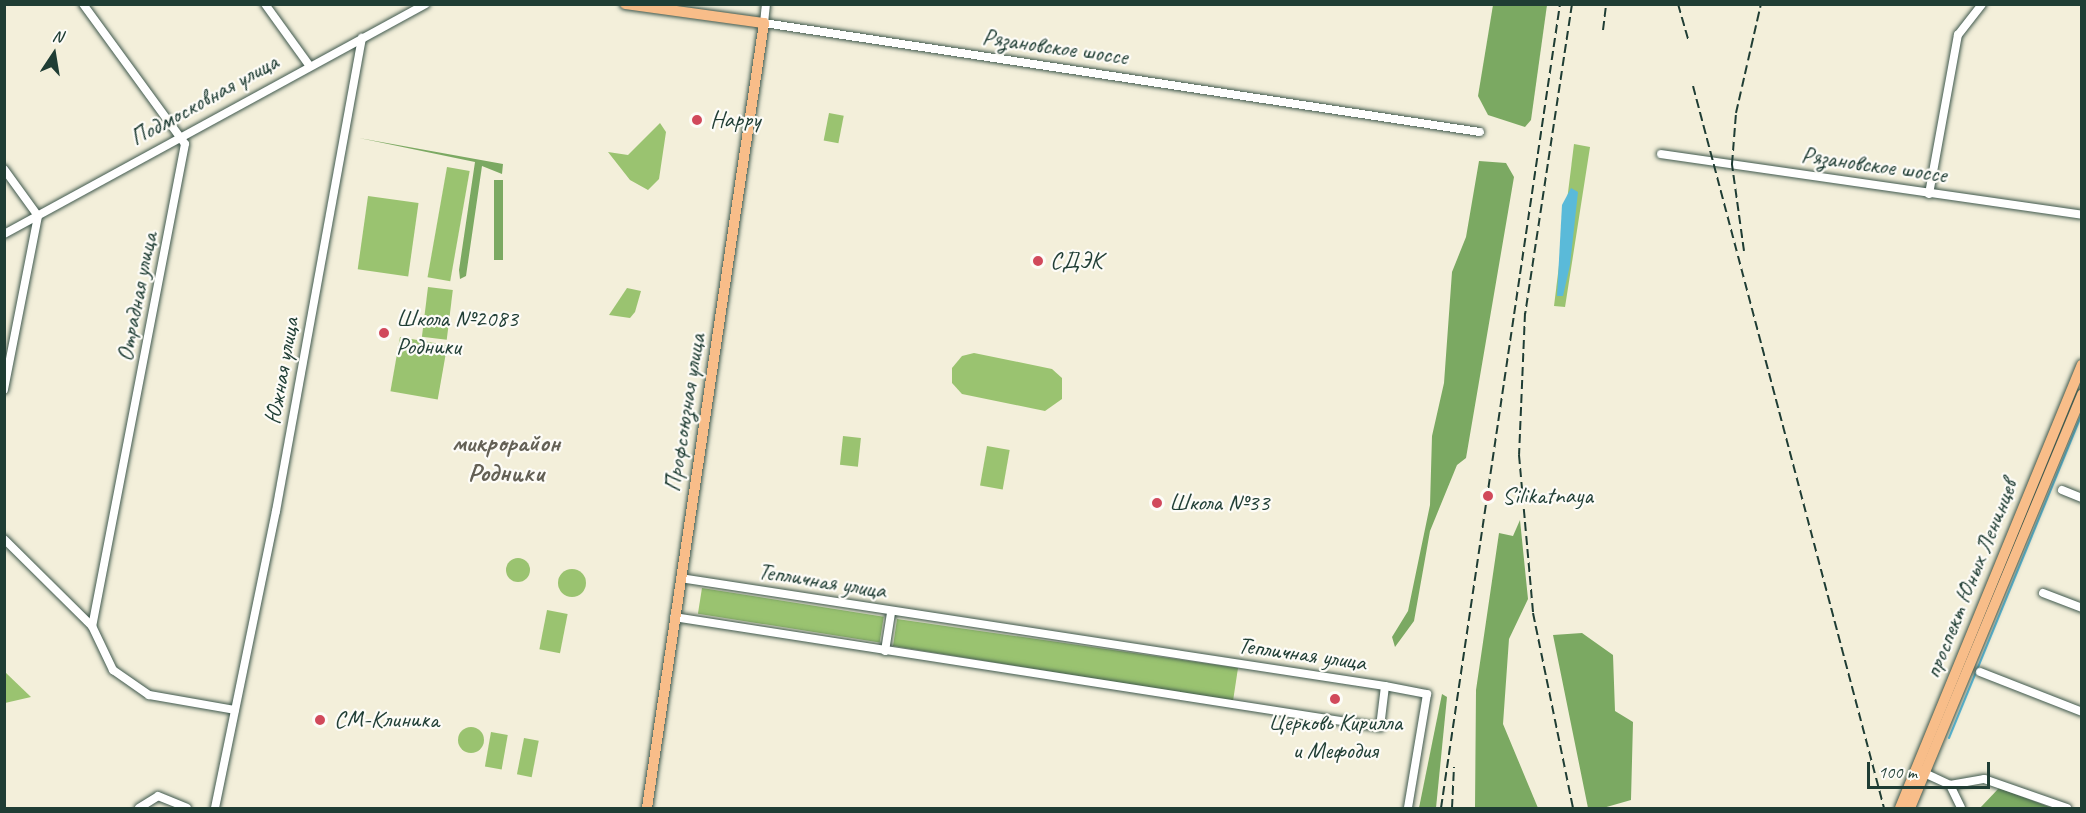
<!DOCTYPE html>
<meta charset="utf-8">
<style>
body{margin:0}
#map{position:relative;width:2086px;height:813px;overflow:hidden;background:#f3efda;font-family:Caveat,sans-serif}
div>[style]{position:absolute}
.green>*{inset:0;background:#9ac370;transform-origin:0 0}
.round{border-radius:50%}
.forest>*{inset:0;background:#7ba962;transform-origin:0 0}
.water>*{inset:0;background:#5abad9}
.stream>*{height:2px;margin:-1px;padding:0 1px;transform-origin:1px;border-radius:1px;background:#5abad9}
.roads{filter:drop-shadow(0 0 2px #3f584d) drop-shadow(0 0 2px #3f584d)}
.minor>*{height:8px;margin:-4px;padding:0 4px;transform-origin:4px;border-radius:4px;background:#fff}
.major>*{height:10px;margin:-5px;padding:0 5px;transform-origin:5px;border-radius:5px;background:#f8bd89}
.rail>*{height:2px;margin-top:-1px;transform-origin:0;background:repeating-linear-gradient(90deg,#1f3d34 0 9px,transparent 0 13.5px)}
.dots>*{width:16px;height:16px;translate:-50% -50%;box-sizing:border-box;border:3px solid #fdfcf7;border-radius:50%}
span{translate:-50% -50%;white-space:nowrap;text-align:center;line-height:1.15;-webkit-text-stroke:4.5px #fdfcf7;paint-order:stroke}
.street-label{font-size:24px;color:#1f3d34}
.poi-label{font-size:24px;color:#1f3d34}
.left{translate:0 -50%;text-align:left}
.neighbourhood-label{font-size:26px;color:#636055;font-weight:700}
.frame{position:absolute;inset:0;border:6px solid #1f3d34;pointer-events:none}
.north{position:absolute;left:24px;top:24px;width:60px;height:60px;-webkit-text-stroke:4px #fdfcf7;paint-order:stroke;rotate:12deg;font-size:16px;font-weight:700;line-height:24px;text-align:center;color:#1f3d34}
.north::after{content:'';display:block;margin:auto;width:21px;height:27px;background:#1f3d34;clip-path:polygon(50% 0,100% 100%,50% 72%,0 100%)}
.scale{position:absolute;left:1867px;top:762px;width:123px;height:27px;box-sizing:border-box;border:3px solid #1f3d34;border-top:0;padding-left:8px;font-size:18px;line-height:21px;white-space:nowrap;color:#1f3d34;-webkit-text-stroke:4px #fdfcf7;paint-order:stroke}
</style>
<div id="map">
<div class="green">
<i style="left:829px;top:113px;width:15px;height:28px;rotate:11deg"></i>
<i style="clip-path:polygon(660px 123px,666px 132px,659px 179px,648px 190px,630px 180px,608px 152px,628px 155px)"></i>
<i style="clip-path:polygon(1574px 144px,1590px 147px,1565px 307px,1554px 306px)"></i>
<i style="left:447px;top:167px;width:23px;height:112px;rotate:10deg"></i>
<i style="left:368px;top:196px;width:51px;height:74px;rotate:8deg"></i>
<i style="left:428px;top:287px;width:25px;height:50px;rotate:7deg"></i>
<i style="clip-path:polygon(627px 288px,641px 291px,635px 312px,630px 318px,609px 315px)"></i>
<i style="left:400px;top:337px;width:48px;height:55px;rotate:10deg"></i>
<i style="clip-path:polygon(974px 353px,1052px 369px,1062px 378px,1062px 399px,1045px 411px,962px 394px,952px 383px,952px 368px,962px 356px)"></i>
<i style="left:843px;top:436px;width:18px;height:29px;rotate:6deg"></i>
<i style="left:987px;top:446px;width:23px;height:40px;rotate:10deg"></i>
<i class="round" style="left:506px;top:558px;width:24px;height:24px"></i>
<i class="round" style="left:558px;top:569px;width:28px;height:28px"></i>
<i style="left:702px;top:588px;width:184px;height:26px;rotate:9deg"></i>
<i style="left:547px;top:610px;width:21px;height:40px;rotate:11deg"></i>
<i style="clip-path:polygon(897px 619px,1238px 668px,1233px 701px,893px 646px)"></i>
<i style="clip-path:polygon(4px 672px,5px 672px,31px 697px,5px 703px)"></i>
<i class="round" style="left:458px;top:727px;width:26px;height:26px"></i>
<i style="left:491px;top:732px;width:17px;height:35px;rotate:10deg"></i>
<i style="left:524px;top:738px;width:15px;height:37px;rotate:11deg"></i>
</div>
<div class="forest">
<i style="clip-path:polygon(1493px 5px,1547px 5px,1531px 120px,1525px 127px,1488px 115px,1478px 96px)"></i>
<i style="clip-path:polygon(359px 138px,503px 164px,502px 174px,482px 166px,466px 276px,460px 279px,459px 270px,475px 162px)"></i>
<i style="clip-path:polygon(1479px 161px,1506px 163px,1514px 177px,1466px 458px,1457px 465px,1430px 531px,1414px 621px,1395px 647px,1392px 637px,1408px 611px,1430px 505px,1432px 436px,1444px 383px,1452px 272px,1466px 237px)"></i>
<i style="left:494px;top:180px;width:9px;height:80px"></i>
<i style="clip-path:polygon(1520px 520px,1528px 599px,1509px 639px,1503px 724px,1538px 808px,1475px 808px,1476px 690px,1499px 533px,1513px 536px)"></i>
<i style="clip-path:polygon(1582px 633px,1613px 655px,1615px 711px,1633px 722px,1631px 800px,1603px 808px,1588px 808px,1553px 635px)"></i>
<i style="clip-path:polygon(1442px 694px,1447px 697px,1436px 808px,1419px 808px)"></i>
<i style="clip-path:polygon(1999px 788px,2052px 808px,1980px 808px)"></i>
</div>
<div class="water">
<i style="clip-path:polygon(1571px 188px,1578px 192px,1570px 265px,1563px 296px,1557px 296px,1562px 205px)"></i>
</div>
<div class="stream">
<i style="left:1949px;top:738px;width:351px;rotate:-67.7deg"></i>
</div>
<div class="roads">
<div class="minor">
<i style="left:83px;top:4px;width:173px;rotate:53.9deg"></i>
<i style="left:185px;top:144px;width:491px;rotate:100.9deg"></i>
<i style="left:265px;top:4px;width:75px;rotate:54.2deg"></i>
<i style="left:766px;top:4px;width:19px;rotate:96deg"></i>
<i style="left:764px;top:23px;width:724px;rotate:8.66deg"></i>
<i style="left:1661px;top:154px;width:425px;rotate:8.2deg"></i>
<i style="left:4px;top:169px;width:58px;rotate:54.1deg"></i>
<i style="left:38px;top:216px;width:177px;rotate:101.1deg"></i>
<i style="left:1929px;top:194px;width:162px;rotate:-79.7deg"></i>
<i style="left:1958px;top:35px;width:39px;rotate:-52deg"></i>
<i style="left:4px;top:234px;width:480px;rotate:-28.6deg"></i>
<i style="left:2062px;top:490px;width:22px;rotate:22deg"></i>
<i style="left:4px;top:539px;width:124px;rotate:44.7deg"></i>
<i style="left:92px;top:626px;width:49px;rotate:64.5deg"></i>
<i style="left:113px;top:670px;width:44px;rotate:34.8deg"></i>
<i style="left:149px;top:695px;width:87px;rotate:9.9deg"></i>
<i style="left:2043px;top:593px;width:42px;rotate:21deg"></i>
<i style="left:674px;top:617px;width:715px;rotate:8.86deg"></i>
<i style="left:1380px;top:727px;width:41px;rotate:-83deg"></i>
<i style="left:1385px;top:686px;width:713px;rotate:-171.29deg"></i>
<i style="left:885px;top:651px;width:39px;rotate:-81deg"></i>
<i style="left:1980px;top:672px;width:110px;rotate:21.4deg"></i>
<i style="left:1385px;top:686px;width:43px;rotate:10.8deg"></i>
<i style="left:1427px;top:694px;width:116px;rotate:99.5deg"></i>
<i style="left:1920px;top:771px;width:33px;rotate:25deg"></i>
<i style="left:1950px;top:785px;width:25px;rotate:64deg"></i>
<i style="left:1950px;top:785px;width:35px;rotate:-10deg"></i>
<i style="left:1984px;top:779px;width:88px;rotate:19.3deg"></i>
<i style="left:139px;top:808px;width:22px;rotate:-32deg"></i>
<i style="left:158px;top:796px;width:31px;rotate:22deg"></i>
<i style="left:215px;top:808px;width:303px;rotate:-78.4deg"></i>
<i style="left:276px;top:511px;width:481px;rotate:-79.7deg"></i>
</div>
<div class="major">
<i style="left:625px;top:4px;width:140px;rotate:7.8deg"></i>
<i style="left:764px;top:23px;width:794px;rotate:98.48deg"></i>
<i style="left:1900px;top:808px;width:479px;rotate:-67.7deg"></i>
<i style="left:1910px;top:808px;width:448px;rotate:-67.4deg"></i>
</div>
</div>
<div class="rail">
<i style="left:1572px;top:4px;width:313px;rotate:98.6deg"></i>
<i style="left:1525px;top:313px;width:142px;rotate:92.4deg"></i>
<i style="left:1519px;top:455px;width:159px;rotate:84.9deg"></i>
<i style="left:1533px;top:613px;width:199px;rotate:78.4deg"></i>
<i style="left:1678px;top:4px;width:37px;rotate:74deg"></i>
<i style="left:1603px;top:30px;width:26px;rotate:-83deg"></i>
<i style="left:1693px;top:86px;width:747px;rotate:75.18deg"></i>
<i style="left:1744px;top:251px;width:88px;rotate:-97.9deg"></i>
<i style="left:1732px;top:164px;width:51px;rotate:-85.5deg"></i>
<i style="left:1736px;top:113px;width:112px;rotate:-77.1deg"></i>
<i style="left:1441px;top:808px;width:813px;rotate:-81.58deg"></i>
<i style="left:1452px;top:808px;width:41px;rotate:-87.2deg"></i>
</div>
<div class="dots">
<i style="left:697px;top:120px;background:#d1495b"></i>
<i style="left:1038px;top:261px;background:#d1495b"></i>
<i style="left:384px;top:333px;background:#d1495b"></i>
<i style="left:1488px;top:496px;background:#d1495b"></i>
<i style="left:1157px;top:503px;background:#d1495b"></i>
<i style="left:1335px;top:699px;background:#d1495b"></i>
<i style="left:320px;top:720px;background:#d1495b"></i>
</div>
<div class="street-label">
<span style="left:1055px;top:47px;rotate:8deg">Рязановское шоссе</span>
<span style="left:204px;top:100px;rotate:-29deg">Подмосковная улица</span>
<span style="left:1874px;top:165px;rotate:8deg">Рязановское шоссе</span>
<span style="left:137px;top:297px;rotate:-79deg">Отрадная улица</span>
<span style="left:282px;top:371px;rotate:-80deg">Южная улица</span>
<span style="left:685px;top:413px;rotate:-81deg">Профсоюзная улица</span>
<span style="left:1971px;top:579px;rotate:-68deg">проспект Юных Ленинцев</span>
<span style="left:822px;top:581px;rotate:9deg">Тепличная улица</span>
<span style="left:1302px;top:654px;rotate:8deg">Тепличная улица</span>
</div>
<div class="poi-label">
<span class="left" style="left:710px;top:120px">Happy</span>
<span class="left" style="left:1050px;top:261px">СДЭК</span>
<span class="left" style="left:396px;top:333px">Школа №2083<br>Родники</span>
<span class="left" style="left:1502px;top:496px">Silikatnaya</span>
<span class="left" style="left:1169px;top:503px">Школа №33</span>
<span class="left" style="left:334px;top:720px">СМ-Клиника</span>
<span style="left:1335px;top:737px">Церковь Кирилла<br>и Мефодия</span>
</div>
<div class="neighbourhood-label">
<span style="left:506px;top:458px">микрорайон<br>Родники</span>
</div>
<div class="frame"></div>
<div class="north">N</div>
<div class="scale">100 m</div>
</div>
